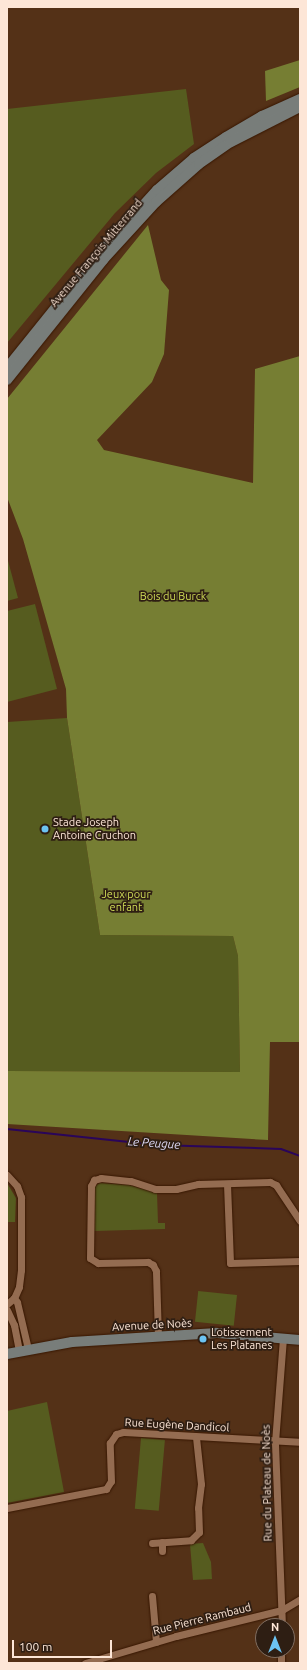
<!DOCTYPE html>
<meta charset="utf-8">
<style>
body{margin:0}
#map{position:relative;width:307px;height:1670px;overflow:hidden;background:#543117;font-family:Ubuntu,sans-serif}
div>[style]{position:absolute}
.green>*{inset:0;background:#565c1f;transform-origin:0 0}
.forest>*{inset:0;background:#767e33}
.stream>*{height:2px;margin:-1px;padding:0 1px;transform-origin:1px;border-radius:1px;background:#2a055a}
.roads{filter:drop-shadow(0 0 1px #381700) drop-shadow(0 0 1px #381700)}
.street>*{height:7px;margin:-3.5px;padding:0 3.5px;transform-origin:3.5px;border-radius:3.5px;background:#946c51}
.secondary>*{height:10px;margin:-5px;padding:0 5px;transform-origin:5px;border-radius:5px;background:#787d7a}
.dots>*{width:11px;height:11px;translate:-50% -50%;box-sizing:border-box;border:2px solid #2e1e13;border-radius:50%}
span{translate:-50% -50%;white-space:nowrap;text-align:center;line-height:1.15;-webkit-text-stroke:3.5px #2e1e13;paint-order:stroke}
.street-label{font-size:11px;color:#fde6d7}
.park-label{font-size:11px;color:#cedb56}
.poi-label{font-size:11px;color:#fde6d7}
.left{translate:0 -50%;text-align:left}
.water-label{font-size:12px;color:#dad5f1;font-style:italic}
.frame{position:absolute;inset:0;border:8px solid #fde6d7;pointer-events:none}
.north{position:absolute;left:255px;top:1618px;width:40px;height:40px;box-sizing:border-box;background:#2e1e13;border:1px solid #816e61;border-radius:50%;rotate:0deg;font-size:11px;font-weight:700;line-height:16px;text-align:center;color:#fde6d7}
.north::after{content:'';display:block;margin:auto;width:14px;height:18px;background:#6cc3f2;clip-path:polygon(50% 0,100% 100%,50% 72%,0 100%)}
.scale{position:absolute;left:12px;top:1640px;width:100px;height:18px;box-sizing:border-box;border:2px solid #fde6d7;border-top:0;padding-left:5px;font-size:12px;line-height:14px;white-space:nowrap;color:#fde6d7;-webkit-text-stroke:3px #2e1e13;paint-order:stroke}
</style>
<div id="map">
<div class="green">
<i style="clip-path:polygon(186px 89px,194px 144px,156px 173px,115px 213px,7px 343px,7px 109px)"></i>
<i style="clip-path:polygon(7px 557px,18px 598px,7px 601px)"></i>
<i style="clip-path:polygon(35px 604px,57px 689px,7px 702px,7px 611px)"></i>
<i style="clip-path:polygon(67px 718px,100px 935px,233px 936px,238px 956px,240px 1072px,7px 1071px,7px 722px)"></i>
<i style="clip-path:polygon(7px 1183px,16px 1198px,15px 1222px,7px 1222px)"></i>
<i style="clip-path:polygon(100px 1183px,129px 1185px,157px 1193px,158px 1223px,165px 1223px,165px 1229px,94px 1231px,95px 1186px)"></i>
<i style="left:237px;top:1295px;width:31px;height:39px;rotate:96deg"></i>
<i style="clip-path:polygon(47px 1402px,64px 1492px,7px 1503px,7px 1411px)"></i>
<i style="left:141px;top:1438px;width:24px;height:71px;rotate:5deg"></i>
<i style="clip-path:polygon(203px 1543px,211px 1562px,212px 1579px,193px 1580px,190px 1544px)"></i>
</div>
<div class="forest">
<i style="clip-path:polygon(300px 60px,300px 87px,266px 101px,265px 71px)"></i>
<i style="clip-path:polygon(148px 225px,161px 280px,169px 290px,164px 354px,152px 382px,97px 440px,104px 450px,253px 483px,255px 369px,300px 356px,300px 1042px,270px 1042px,268px 1140px,7px 1124px,7px 1071px,240px 1072px,238px 956px,233px 936px,100px 935px,67px 718px,66px 689px,23px 539px,7px 497px,7px 399px)"></i>
</div>
<div class="stream">
<i style="left:7px;top:1129px;width:151px;rotate:6.1deg"></i>
<i style="left:157px;top:1145px;width:124px;rotate:1.8deg"></i>
<i style="left:281px;top:1149px;width:20px;rotate:20deg"></i>
</div>
<div class="roads">
<div class="street">
<i style="left:7px;top:1175px;width:15px;rotate:48deg"></i>
<i style="left:17px;top:1186px;width:12px;rotate:70deg"></i>
<i style="left:21px;top:1197px;width:73px;rotate:90deg"></i>
<i style="left:21px;top:1270px;width:17px;rotate:97deg"></i>
<i style="left:19px;top:1287px;width:12px;rotate:114deg"></i>
<i style="left:14px;top:1298px;width:9px;rotate:139deg"></i>
<i style="left:227px;top:1184px;width:79px;rotate:87.8deg"></i>
<i style="left:230px;top:1263px;width:70px;rotate:-1.6deg"></i>
<i style="left:14px;top:1298px;width:5px;rotate:53deg"></i>
<i style="left:17px;top:1302px;width:48px;rotate:76.8deg"></i>
<i style="left:7px;top:1310px;width:17px;rotate:65deg"></i>
<i style="left:14px;top:1325px;width:26px;rotate:79deg"></i>
<i style="left:158px;top:1336px;width:65px;rotate:-91.8deg"></i>
<i style="left:156px;top:1271px;width:7px;rotate:-117deg"></i>
<i style="left:153px;top:1265px;width:6px;rotate:-149deg"></i>
<i style="left:148px;top:1262px;width:50px;rotate:178.9deg"></i>
<i style="left:98px;top:1263px;width:9px;rotate:-148deg"></i>
<i style="left:90px;top:1258px;width:72px;rotate:-89.2deg"></i>
<i style="left:91px;top:1186px;width:7px;rotate:-63deg"></i>
<i style="left:94px;top:1180px;width:7px;rotate:-16deg"></i>
<i style="left:101px;top:1178px;width:30px;rotate:6deg"></i>
<i style="left:131px;top:1181px;width:25px;rotate:18deg"></i>
<i style="left:155px;top:1189px;width:21px"></i>
<i style="left:176px;top:1189px;width:23px;rotate:-13deg"></i>
<i style="left:198px;top:1184px;width:72px;rotate:-1.6deg"></i>
<i style="left:270px;top:1182px;width:7px;rotate:27deg"></i>
<i style="left:276px;top:1185px;width:43px;rotate:56.3deg"></i>
<i style="left:7px;top:1508px;width:101px;rotate:-10.9deg"></i>
<i style="left:106px;top:1489px;width:9px;rotate:-58deg"></i>
<i style="left:111px;top:1481px;width:38px;rotate:-92deg"></i>
<i style="left:110px;top:1443px;width:11px;rotate:-56deg"></i>
<i style="left:116px;top:1434px;width:7px;rotate:-16deg"></i>
<i style="left:123px;top:1432px;width:177px;rotate:3.2deg"></i>
<i style="left:162px;top:1542px;width:9px;rotate:90deg"></i>
<i style="left:152px;top:1543px;width:39px;rotate:-4deg"></i>
<i style="left:191px;top:1540px;width:11px;rotate:-45deg"></i>
<i style="left:199px;top:1532px;width:24px;rotate:-92deg"></i>
<i style="left:198px;top:1508px;width:24px;rotate:-83deg"></i>
<i style="left:201px;top:1484px;width:47px;rotate:-96.1deg"></i>
<i style="left:152px;top:1596px;width:46px;rotate:85deg"></i>
<i style="left:282px;top:1626px;width:184px;rotate:-92.2deg"></i>
<i style="left:275px;top:1442px;width:103px;rotate:-85.6deg"></i>
<i style="left:85px;top:1663px;width:95px;rotate:-16.5deg"></i>
<i style="left:176px;top:1636px;width:109px;rotate:-13.8deg"></i>
<i style="left:282px;top:1610px;width:21px;rotate:-31deg"></i>
<i style="left:281px;top:1663px;width:13px;rotate:-90deg"></i>
</div>
<div class="secondary">
<i style="left:7px;top:368px;width:145px;rotate:-51.2deg"></i>
<i style="left:98px;top:255px;width:88px;rotate:-47.8deg"></i>
<i style="left:157px;top:190px;width:49px;rotate:-40.9deg"></i>
<i style="left:194px;top:158px;width:38px;rotate:-33deg"></i>
<i style="left:226px;top:137px;width:42px;rotate:-30.3deg"></i>
<i style="left:262px;top:116px;width:42px;rotate:-24.1deg"></i>
<i style="left:7px;top:380px;width:154px;rotate:-51.3deg"></i>
<i style="left:103px;top:260px;width:79px;rotate:-47.6deg"></i>
<i style="left:156px;top:202px;width:57px;rotate:-41.5deg"></i>
<i style="left:199px;top:164px;width:39px;rotate:-35deg"></i>
<i style="left:231px;top:142px;width:77px;rotate:-26.9deg"></i>
<i style="left:7px;top:1354px;width:66px;rotate:-10.5deg"></i>
<i style="left:72px;top:1342px;width:145px;rotate:-3.6deg"></i>
<i style="left:217px;top:1333px;width:83px;rotate:4.8deg"></i>
</div>
</div>
<div class="dots">
<i style="left:45px;top:829px;background:#6cc3f2"></i>
<i style="left:203px;top:1339px;background:#6cc3f2"></i>
</div>
<div class="street-label">
<span style="left:96px;top:253px;rotate:-50deg">Avenue François Mitterrand</span>
<span style="left:152px;top:1325px;rotate:-3deg">Avenue de Noès</span>
<span style="left:177px;top:1425px;rotate:3deg">Rue Eugène Dandicol</span>
<span style="left:267px;top:1483px;rotate:-91deg">Rue du Plateau de Noès</span>
<span style="left:202px;top:1619px;rotate:-14deg">Rue Pierre Rambaud</span>
</div>
<div class="park-label">
<span style="left:173px;top:596px">Bois du Burck</span>
<span style="left:126px;top:901px">Jeux pour<br>enfant</span>
</div>
<div class="poi-label">
<span class="left" style="left:53px;top:829px">Stade Joseph<br>Antoine Cruchon</span>
<span class="left" style="left:211px;top:1339px">Lotissement<br>Les Platanes</span>
</div>
<div class="water-label">
<span style="left:154px;top:1143px;rotate:4deg">Le Peugue</span>
</div>
<div class="frame"></div>
<div class="north">N</div>
<div class="scale">100 m</div>
</div>
